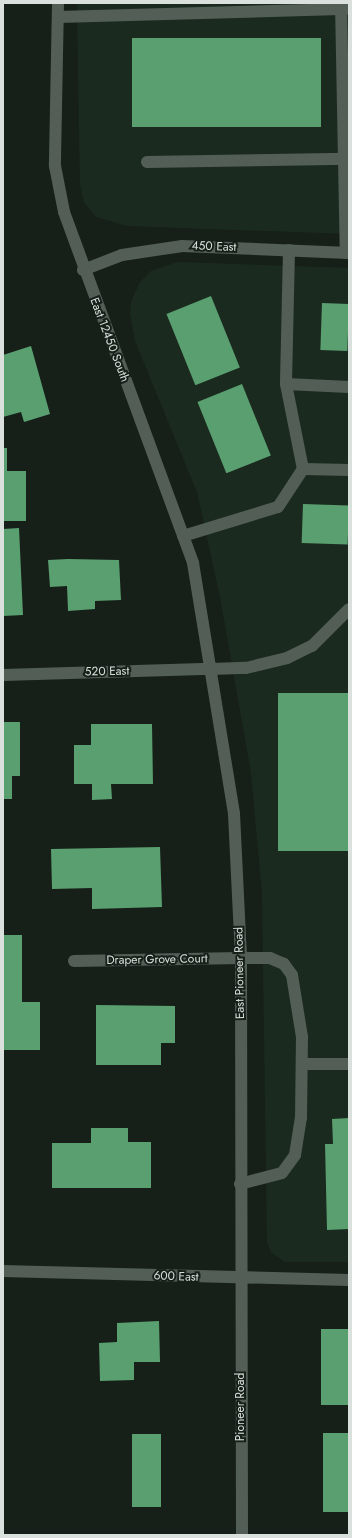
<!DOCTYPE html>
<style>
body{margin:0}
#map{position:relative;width:352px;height:1538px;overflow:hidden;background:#162019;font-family:Jost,sans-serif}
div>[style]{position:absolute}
.built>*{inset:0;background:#1b2a1f}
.building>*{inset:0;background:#5a9f70;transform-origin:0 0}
.service>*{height:12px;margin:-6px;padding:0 6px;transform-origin:6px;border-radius:6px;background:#535f56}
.minor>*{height:12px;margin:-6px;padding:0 6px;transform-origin:6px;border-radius:6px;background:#535f56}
.tertiary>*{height:12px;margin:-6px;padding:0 6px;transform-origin:6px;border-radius:6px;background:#535f56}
span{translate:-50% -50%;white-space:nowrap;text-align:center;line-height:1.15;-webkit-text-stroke:4px #162019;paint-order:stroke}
.street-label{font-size:12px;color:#dae1dc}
.frame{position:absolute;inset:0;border:4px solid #dae1dc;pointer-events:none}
</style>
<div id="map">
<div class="built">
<i style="clip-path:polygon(77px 3px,349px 3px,349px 234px,127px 226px,96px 217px,84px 202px,80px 184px)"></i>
<i style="clip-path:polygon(178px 262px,349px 268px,349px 1262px,285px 1262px,272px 1253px,267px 1243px,262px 893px,251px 773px,220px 597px,197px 492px,135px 341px,130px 314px,131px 302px,140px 282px,151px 271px)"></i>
</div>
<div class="building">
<i style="left:321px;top:38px;width:89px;height:189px;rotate:90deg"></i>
<i style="left:211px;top:296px;width:77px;height:48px;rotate:68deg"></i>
<i style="left:322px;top:303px;width:27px;height:47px;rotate:2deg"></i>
<i style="clip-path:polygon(31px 346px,50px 414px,24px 422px,21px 412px,3px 417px,3px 355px)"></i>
<i style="left:242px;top:384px;width:77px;height:48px;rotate:68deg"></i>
<i style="clip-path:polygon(3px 448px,7px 448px,7px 471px,26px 471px,26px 521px,3px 521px)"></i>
<i style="left:303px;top:504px;width:46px;height:39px;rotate:2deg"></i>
<i style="clip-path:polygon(19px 528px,23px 615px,3px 616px,3px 529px)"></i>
<i style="clip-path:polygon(68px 559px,119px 560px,121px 600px,95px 601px,95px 609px,68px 611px,67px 586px,50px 587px,48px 560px)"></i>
<i style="left:349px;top:693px;width:158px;height:71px;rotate:90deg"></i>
<i style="clip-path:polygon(3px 722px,20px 722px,20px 776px,12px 776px,12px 799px,3px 799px)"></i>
<i style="clip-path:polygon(91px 724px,152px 724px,153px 784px,111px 784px,112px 799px,92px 800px,92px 784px,74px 784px,74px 745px,91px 745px)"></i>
<i style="clip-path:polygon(160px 847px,162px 907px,92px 909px,92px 888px,52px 889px,51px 849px)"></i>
<i style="clip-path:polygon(3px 935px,22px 935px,22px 1002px,40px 1002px,40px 1050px,3px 1050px)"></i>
<i style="clip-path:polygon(96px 1005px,175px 1006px,175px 1043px,161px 1043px,161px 1065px,96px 1065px)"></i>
<i style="clip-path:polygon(349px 1118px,349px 1229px,327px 1230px,325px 1144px,333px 1144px,332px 1119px)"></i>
<i style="clip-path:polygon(91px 1128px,128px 1128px,128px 1142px,151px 1142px,151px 1188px,52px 1188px,52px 1143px,91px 1143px)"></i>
<i style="clip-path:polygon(159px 1321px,160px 1362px,134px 1362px,134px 1380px,100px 1381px,99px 1343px,117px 1342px,117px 1323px)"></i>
<i style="left:321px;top:1329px;width:28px;height:76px"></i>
<i style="left:323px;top:1433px;width:26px;height:79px"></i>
<i style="left:132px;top:1434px;width:29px;height:73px"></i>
</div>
<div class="service">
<i style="left:341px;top:3px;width:250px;rotate:88.9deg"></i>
<i style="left:58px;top:17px;width:291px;rotate:-1.6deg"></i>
<i style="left:147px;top:162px;width:202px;rotate:-0.9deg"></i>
<i style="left:289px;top:250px;width:134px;rotate:91.3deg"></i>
<i style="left:286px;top:384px;width:87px;rotate:78.7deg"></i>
<i style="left:303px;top:469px;width:46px;rotate:1.2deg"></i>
<i style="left:286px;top:384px;width:63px;rotate:2.7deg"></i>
<i style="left:183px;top:536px;width:99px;rotate:-17deg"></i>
<i style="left:278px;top:507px;width:45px;rotate:-56.7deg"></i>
<i style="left:211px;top:669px;width:35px;rotate:-2deg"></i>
<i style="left:246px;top:668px;width:42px;rotate:-13.7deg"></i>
<i style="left:287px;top:658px;width:28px;rotate:-26deg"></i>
<i style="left:312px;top:646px;width:52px;rotate:-45deg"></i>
<i style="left:302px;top:1064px;width:47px"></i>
<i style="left:240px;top:1184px;width:43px;rotate:-14.7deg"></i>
<i style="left:282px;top:1173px;width:22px;rotate:-54deg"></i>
<i style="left:295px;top:1155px;width:37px;rotate:-81deg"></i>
<i style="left:301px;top:1118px;width:81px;rotate:-89.3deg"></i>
<i style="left:302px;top:1037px;width:63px;rotate:-99.2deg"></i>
<i style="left:292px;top:975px;width:14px;rotate:-126deg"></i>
<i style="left:284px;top:964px;width:15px;rotate:-157deg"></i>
<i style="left:270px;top:958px;width:29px;rotate:180deg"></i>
</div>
<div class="minor">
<i style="left:3px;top:675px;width:208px;rotate:-1.7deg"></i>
<i style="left:74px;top:961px;width:167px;rotate:-1deg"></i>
<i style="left:3px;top:1271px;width:346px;rotate:1.5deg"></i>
</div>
<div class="tertiary">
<i style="left:58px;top:3px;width:163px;rotate:91.1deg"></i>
<i style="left:55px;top:166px;width:47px;rotate:78.9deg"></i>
<i style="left:64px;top:212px;width:374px;rotate:69.8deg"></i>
<i style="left:193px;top:563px;width:254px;rotate:80.7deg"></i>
<i style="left:234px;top:814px;width:144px;rotate:87.2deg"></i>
<i style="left:241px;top:958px;width:577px;rotate:89.9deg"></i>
<i style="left:83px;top:270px;width:42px;rotate:-21deg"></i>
<i style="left:122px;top:255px;width:61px;rotate:-8.5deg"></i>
<i style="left:182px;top:246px;width:167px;rotate:2.4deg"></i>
</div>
<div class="street-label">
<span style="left:214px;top:247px;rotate:2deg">450 East</span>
<span style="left:109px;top:340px;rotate:69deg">East 12450 South</span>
<span style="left:107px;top:672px;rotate:-1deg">520 East</span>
<span style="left:157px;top:960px;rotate:-1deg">Draper Grove Court</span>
<span style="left:240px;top:973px;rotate:-91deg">East Pioneer Road</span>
<span style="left:176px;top:1277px;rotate:2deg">600 East</span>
<span style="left:241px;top:1407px;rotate:-90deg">Pioneer Road</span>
</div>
<div class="frame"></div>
</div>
